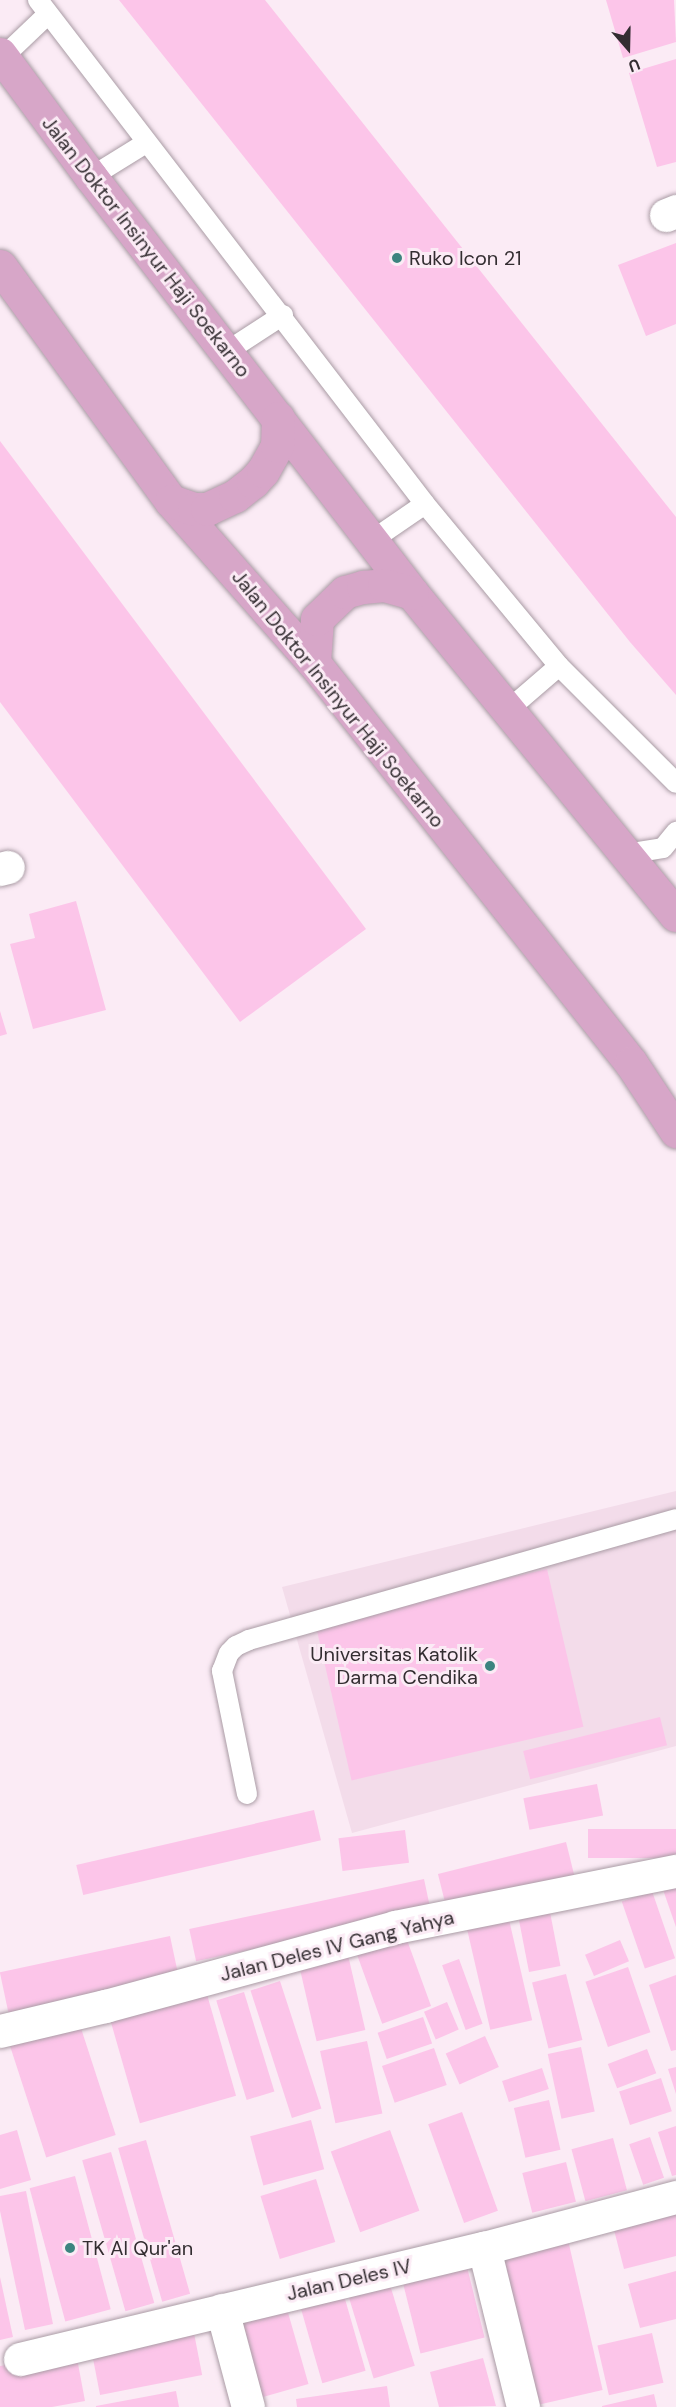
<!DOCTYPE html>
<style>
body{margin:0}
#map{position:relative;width:676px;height:2407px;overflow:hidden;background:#fbebf5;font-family:"DM Sans",sans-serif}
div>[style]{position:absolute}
.built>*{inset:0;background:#f3dcea}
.building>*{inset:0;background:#fcc5e9;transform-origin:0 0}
.roads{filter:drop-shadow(0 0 2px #aa9ca5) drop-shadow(0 0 2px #aa9ca5)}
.service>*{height:20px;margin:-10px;padding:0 10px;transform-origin:10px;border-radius:10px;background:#fff}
.minor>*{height:33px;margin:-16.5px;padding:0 16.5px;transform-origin:16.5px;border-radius:16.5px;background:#fff}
.primary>*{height:33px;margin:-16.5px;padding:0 16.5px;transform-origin:16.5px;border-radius:16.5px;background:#d7a6c8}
.dots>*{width:16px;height:16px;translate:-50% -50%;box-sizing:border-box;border:3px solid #fbebf5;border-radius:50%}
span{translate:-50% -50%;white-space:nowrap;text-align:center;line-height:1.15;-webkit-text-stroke:6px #fbebf5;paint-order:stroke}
.street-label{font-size:20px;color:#332d31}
.poi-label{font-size:20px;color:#332d31}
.left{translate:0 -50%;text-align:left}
.right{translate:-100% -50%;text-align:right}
.north{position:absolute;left:598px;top:18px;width:60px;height:60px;-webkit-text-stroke:4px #fbebf5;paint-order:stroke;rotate:160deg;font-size:16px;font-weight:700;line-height:24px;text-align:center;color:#332d31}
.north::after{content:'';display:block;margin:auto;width:21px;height:27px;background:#332d31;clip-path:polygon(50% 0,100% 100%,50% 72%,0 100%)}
</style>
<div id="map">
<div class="built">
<i style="clip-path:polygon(676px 1491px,676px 1746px,352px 1833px,282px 1587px)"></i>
</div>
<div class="building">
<i style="clip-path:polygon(119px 0,265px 0,676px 517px,676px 695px,630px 642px)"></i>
<i style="clip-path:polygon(606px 0,674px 0,676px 42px,623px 58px)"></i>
<i style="clip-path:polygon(676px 59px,676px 162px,657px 167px,629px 73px)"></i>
<i style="clip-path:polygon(676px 243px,676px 324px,646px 336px,618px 265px)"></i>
<i style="clip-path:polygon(0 441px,366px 929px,240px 1022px,0 702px)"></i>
<i style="clip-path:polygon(76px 901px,106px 1010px,33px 1029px,10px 944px,35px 938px,29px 914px)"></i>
<i style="clip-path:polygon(0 1011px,7px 1034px,0 1036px)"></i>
<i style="left:547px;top:1569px;width:162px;height:238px;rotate:77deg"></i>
<i style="left:660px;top:1717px;width:29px;height:141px;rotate:76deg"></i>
<i style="left:597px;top:1784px;width:32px;height:75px;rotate:79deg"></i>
<i style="left:314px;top:1810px;width:31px;height:244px;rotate:77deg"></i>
<i style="left:676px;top:1829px;width:29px;height:88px;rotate:90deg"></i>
<i style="left:405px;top:1830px;width:33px;height:67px;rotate:83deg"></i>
<i style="left:566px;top:1842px;width:37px;height:132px;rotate:76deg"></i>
<i style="left:424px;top:1879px;width:33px;height:240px;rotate:78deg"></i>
<i style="clip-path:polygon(676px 1879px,676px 1927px,661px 1884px)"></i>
<i style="left:652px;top:1891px;width:71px;height:32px;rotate:71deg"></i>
<i style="left:549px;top:1907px;width:60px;height:32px;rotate:79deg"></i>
<i style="left:507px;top:1911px;width:112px;height:43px;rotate:77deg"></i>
<i style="left:403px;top:1929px;width:82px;height:52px;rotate:70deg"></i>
<i style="left:170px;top:1936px;width:47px;height:174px;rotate:78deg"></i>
<i style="left:620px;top:1940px;width:23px;height:38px;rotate:67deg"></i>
<i style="left:348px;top:1955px;width:77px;height:50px;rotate:77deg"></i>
<i style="left:459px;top:1959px;width:69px;height:18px;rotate:70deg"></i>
<i style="left:628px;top:1967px;width:69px;height:45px;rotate:71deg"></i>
<i style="left:566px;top:1974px;width:68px;height:35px;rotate:76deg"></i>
<i style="clip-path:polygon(676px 1975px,676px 2050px,671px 2051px,649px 1985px)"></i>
<i style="left:280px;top:1981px;width:134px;height:31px;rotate:72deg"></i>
<i style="left:206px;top:1991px;width:109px;height:100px;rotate:74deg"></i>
<i style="left:244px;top:1992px;width:104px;height:29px;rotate:73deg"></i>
<i style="left:447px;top:2002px;width:30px;height:25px;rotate:67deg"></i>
<i style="left:423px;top:2017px;width:28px;height:48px;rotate:71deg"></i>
<i style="left:78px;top:2019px;width:122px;height:73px;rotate:72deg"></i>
<i style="left:485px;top:2036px;width:34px;height:43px;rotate:66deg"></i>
<i style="left:367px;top:2041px;width:74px;height:48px;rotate:78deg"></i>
<i style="left:581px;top:2047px;width:66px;height:34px;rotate:78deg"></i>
<i style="left:434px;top:2048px;width:39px;height:55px;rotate:71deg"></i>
<i style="left:647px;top:2049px;width:26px;height:42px;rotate:69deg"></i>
<i style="clip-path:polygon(676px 2067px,676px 2094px,668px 2069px)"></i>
<i style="left:542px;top:2068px;width:22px;height:42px;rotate:72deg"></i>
<i style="left:661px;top:2078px;width:35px;height:44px;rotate:72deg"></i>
<i style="left:549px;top:2100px;width:51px;height:36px;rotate:77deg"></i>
<i style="left:462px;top:2112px;width:105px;height:36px;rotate:70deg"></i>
<i style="left:311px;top:2120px;width:51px;height:63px;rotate:75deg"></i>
<i style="clip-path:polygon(676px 2126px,676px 2175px,672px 2176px,658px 2132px)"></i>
<i style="clip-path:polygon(17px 2130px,31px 2180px,0 2189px,0 2135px)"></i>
<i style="left:390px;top:2130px;width:86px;height:63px;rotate:70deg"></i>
<i style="left:650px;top:2137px;width:43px;height:22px;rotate:71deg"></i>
<i style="left:613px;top:2138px;width:54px;height:43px;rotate:75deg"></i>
<i style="left:146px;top:2140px;width:160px;height:29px;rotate:74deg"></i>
<i style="left:111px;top:2152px;width:157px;height:30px;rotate:74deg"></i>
<i style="left:566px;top:2162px;width:41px;height:45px;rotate:76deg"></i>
<i style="left:75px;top:2176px;width:138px;height:47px;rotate:75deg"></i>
<i style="left:316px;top:2179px;width:66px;height:58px;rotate:73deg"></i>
<i style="clip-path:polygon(26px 2191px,53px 2324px,25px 2330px,0 2211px,0 2196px)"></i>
<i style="clip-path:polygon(676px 2207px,676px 2256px,624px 2269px,612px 2222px)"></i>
<i style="left:568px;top:2240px;width:154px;height:68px;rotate:77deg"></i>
<i style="left:464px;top:2255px;width:85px;height:66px;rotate:76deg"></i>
<i style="clip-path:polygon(676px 2271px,676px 2319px,640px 2328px,628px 2284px)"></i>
<i style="left:387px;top:2275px;width:95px;height:43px;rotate:73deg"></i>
<i style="clip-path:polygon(0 2277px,13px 2337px,0 2340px)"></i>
<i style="left:343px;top:2292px;width:82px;height:45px;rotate:74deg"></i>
<i style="left:287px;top:2309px;width:78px;height:50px;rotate:74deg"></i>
<i style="left:193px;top:2328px;width:48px;height:104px;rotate:79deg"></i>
<i style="left:652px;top:2333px;width:51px;height:56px;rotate:77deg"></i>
<i style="clip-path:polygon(76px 2353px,85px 2401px,52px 2407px,0 2407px,0 2366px)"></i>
<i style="clip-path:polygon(483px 2358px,496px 2406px,439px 2407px,430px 2372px)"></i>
<i style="clip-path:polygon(387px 2386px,390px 2407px,297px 2407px,296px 2399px)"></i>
<i style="clip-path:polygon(176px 2391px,179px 2407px,96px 2407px,96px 2406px)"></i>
<i style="clip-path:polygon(654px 2394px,657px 2407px,602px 2407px,602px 2406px)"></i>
</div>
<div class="roads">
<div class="service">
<i style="left:38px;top:0;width:635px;rotate:52.48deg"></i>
<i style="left:425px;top:504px;width:210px;rotate:50.4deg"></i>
<i style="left:559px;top:666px;width:165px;rotate:45deg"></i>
<i style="left:3px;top:57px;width:62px;rotate:-43.7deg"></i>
<i style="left:91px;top:177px;width:65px;rotate:-31.7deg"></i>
<i style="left:226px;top:352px;width:68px;rotate:-33deg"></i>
<i style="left:371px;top:541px;width:65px;rotate:-34.4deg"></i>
<i style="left:508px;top:710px;width:67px;rotate:-40.8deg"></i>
<i style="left:626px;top:854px;width:37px;rotate:-9deg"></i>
<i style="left:663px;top:848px;width:21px;rotate:-51deg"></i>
<i style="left:247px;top:1794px;width:126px;rotate:-101.5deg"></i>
<i style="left:222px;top:1671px;width:19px;rotate:-69deg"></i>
<i style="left:229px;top:1653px;width:10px;rotate:-45deg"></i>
<i style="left:236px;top:1646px;width:14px;rotate:-25deg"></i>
<i style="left:249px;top:1640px;width:444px;rotate:-15.8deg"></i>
</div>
<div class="minor">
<i style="left:666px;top:215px;width:11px;rotate:-22deg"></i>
<i style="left:0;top:869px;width:8px;rotate:-14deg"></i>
<i style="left:0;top:2031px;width:108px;rotate:-13.4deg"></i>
<i style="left:105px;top:2006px;width:301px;rotate:-15.2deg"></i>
<i style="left:395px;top:1927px;width:287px;rotate:-11.3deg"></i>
<i style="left:484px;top:2248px;width:164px;rotate:76.2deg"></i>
<i style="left:222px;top:2310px;width:100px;rotate:75deg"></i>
<i style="left:20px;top:2359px;width:477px;rotate:-13.5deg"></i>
<i style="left:484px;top:2248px;width:199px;rotate:-14.9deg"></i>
</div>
<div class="primary">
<i style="left:0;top:54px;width:153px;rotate:53.5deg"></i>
<i style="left:91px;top:177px;width:525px;rotate:52.34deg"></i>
<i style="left:412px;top:593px;width:416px;rotate:50.7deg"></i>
<i style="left:0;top:266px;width:291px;rotate:54deg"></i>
<i style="left:171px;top:501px;width:216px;rotate:48.6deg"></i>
<i style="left:314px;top:663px;width:510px;rotate:51.6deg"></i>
<i style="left:631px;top:1063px;width:82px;rotate:56.5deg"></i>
<i style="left:171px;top:501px;width:24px;rotate:19deg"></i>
<i style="left:194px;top:509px;width:13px"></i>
<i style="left:207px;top:509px;width:31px;rotate:-25deg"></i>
<i style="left:235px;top:496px;width:23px;rotate:-38deg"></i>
<i style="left:253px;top:482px;width:15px;rotate:-48deg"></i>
<i style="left:263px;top:471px;width:29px;rotate:-61deg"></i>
<i style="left:277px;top:446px;width:28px;rotate:-88deg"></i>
<i style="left:314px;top:663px;width:44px;rotate:-86.1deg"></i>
<i style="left:317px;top:619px;width:39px;rotate:-44deg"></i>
<i style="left:345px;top:592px;width:19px;rotate:-16deg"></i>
<i style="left:363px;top:587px;width:21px;rotate:-5deg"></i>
<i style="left:384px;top:585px;width:29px;rotate:16deg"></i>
</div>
</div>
<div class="dots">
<i style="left:397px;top:258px;background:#3c847f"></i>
<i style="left:490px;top:1666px;background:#3c847f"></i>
<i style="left:70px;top:2248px;background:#3c847f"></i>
</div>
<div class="street-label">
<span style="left:146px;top:247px;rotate:52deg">Jalan Doktor Insinyur Haji Soekarno</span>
<span style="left:338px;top:699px;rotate:51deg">Jalan Doktor Insinyur Haji Soekarno</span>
<span style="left:337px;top:1946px;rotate:-14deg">Jalan Deles IV Gang Yahya</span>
<span style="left:349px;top:2280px;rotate:-13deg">Jalan Deles IV</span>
</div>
<div class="poi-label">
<span class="left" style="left:409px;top:258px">Ruko Icon 21</span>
<span class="right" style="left:478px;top:1666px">Universitas Katolik<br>Darma Cendika</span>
<span class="left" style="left:82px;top:2248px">TK Al Qur'an</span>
</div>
<div class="north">U</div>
</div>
